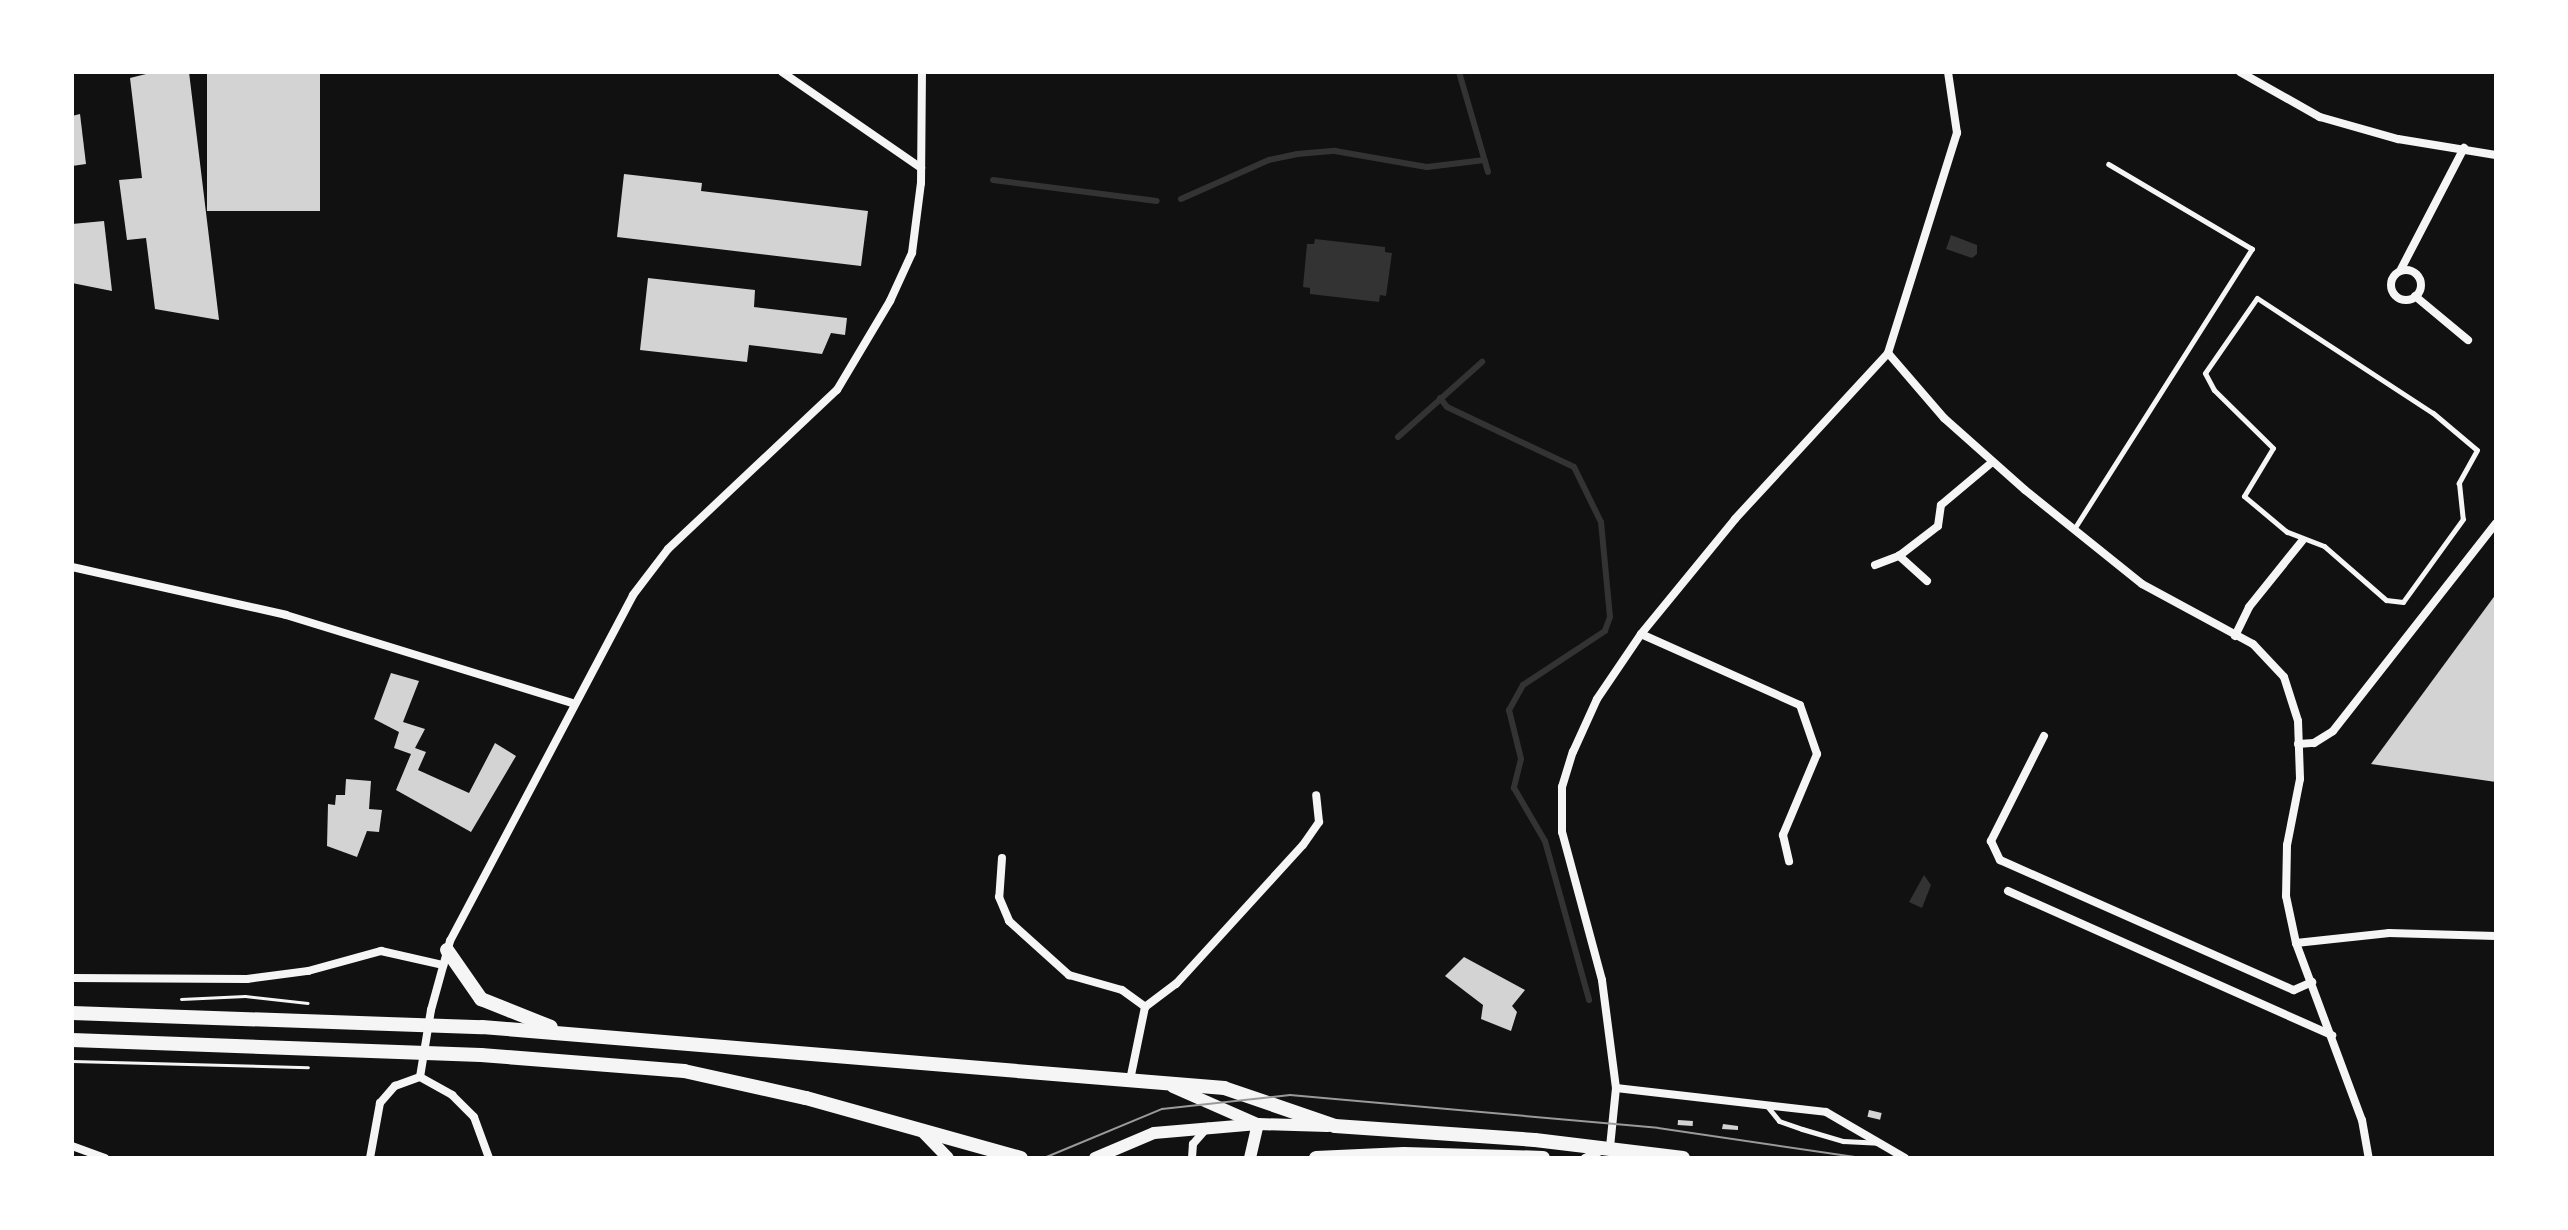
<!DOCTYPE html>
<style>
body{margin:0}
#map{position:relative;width:2568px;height:1230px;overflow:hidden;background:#111;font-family:"Libre Baskerville",serif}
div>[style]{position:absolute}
.water>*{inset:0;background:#333}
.stream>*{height:6px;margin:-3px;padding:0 3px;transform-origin:3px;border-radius:3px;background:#333}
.building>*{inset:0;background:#d3d3d3;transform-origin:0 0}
.path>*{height:3px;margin:-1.5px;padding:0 1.5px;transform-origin:1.5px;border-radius:1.5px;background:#f5f5f5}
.service>*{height:5px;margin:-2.5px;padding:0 2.5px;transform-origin:2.5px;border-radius:2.5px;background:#f5f5f5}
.minor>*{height:8px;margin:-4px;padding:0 4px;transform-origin:4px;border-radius:4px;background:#f5f5f5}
.minor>.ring{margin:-4px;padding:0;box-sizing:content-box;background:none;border:8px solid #f5f5f5;border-radius:50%}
.tertiary>*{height:12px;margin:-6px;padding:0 6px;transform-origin:6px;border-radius:6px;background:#f5f5f5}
.secondary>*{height:14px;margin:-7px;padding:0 7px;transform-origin:7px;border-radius:7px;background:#f5f5f5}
.tram>*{height:2px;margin:-1px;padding:0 1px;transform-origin:1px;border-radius:1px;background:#9a9a9a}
span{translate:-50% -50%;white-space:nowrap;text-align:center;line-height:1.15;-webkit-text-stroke:8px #fff;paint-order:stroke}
.frame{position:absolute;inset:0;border:74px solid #fff;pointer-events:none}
</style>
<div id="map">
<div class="water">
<i style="clip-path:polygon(1951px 235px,1977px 245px,1977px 254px,1972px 258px,1946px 249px)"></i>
<i style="clip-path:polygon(1315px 239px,1385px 247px,1385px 252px,1392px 253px,1386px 296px,1380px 295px,1379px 302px,1310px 294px,1310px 288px,1303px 287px,1307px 244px,1314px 244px)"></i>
<i style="clip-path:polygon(1924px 875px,1931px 885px,1922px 908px,1909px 902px)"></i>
</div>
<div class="stream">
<i style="left:1459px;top:72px;width:104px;rotate:73.8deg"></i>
<i style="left:993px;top:180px;width:165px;rotate:7.3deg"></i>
<i style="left:1181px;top:199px;width:96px;rotate:-23.9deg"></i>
<i style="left:1269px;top:160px;width:29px;rotate:-12deg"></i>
<i style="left:1297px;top:154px;width:38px;rotate:-5deg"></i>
<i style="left:1335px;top:151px;width:93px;rotate:9.9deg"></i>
<i style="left:1427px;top:167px;width:58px;rotate:-6.9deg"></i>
<i style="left:1440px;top:398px;width:11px;rotate:52deg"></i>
<i style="left:1447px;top:407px;width:140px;rotate:25.3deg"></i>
<i style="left:1574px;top:467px;width:61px;rotate:63.9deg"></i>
<i style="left:1601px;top:522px;width:95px;rotate:84.6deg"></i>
<i style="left:1610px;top:617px;width:15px;rotate:110deg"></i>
<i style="left:1605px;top:631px;width:98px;rotate:146.6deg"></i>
<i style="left:1523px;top:685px;width:29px;rotate:119deg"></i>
<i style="left:1509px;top:710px;width:50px;rotate:76.2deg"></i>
<i style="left:1521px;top:759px;width:30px;rotate:104deg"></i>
<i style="left:1514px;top:788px;width:61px;rotate:59.7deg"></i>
<i style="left:1545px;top:841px;width:165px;rotate:74.5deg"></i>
<i style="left:1398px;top:437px;width:113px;rotate:-41.8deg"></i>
</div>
<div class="building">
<i style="clip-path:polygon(154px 72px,189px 72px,219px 320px,155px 309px,146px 238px,127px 240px,119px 180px,142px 178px,130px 78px)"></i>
<i style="left:207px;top:72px;width:113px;height:139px"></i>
<i style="clip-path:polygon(80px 114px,86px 164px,72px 166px,72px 116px)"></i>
<i style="clip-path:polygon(624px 174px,702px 183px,701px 191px,868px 211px,861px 266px,617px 237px)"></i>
<i style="clip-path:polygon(104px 221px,112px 291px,72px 283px,72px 224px)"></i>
<i style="clip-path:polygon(648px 278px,755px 290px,754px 307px,847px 318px,845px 335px,831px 333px,822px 354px,749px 345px,747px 362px,640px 350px)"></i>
<i style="clip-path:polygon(2496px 594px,2496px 782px,2371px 764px)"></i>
<i style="clip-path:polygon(391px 673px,419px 681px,403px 722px,425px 729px,415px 748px,426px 752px,418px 770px,469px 793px,495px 743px,516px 756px,471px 832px,396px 790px,411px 754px,394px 748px,399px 732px,374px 719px)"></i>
<i style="clip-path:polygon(346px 779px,371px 781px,369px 809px,382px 810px,379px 832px,367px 831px,357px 857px,327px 846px,328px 804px,335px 805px,336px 795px,345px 795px)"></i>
<i style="clip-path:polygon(1464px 957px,1525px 990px,1512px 1006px,1517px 1012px,1511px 1031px,1481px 1019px,1483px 1005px,1445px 976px)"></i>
<i style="left:1869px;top:1110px;width:13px;height:7px;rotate:13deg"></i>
<i style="left:1678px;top:1120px;width:15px;height:5px;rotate:4deg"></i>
<i style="clip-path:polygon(1723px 1124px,1738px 1126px,1738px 1130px,1722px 1129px)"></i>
</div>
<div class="path">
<i style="left:181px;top:999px;width:64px;rotate:-2.7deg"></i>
<i style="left:245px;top:996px;width:63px;rotate:6.3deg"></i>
<i style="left:72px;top:1061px;width:236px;rotate:1.5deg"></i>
</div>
<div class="service">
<i style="left:2257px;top:298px;width:210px;rotate:33.2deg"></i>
<i style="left:2433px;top:413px;width:57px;rotate:40.1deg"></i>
<i style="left:2477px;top:450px;width:38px;rotate:119deg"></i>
<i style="left:2459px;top:483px;width:36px;rotate:84deg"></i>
<i style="left:2463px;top:519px;width:102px;rotate:125.9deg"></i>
<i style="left:2403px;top:602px;width:17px;rotate:-173deg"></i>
<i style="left:2386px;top:600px;width:82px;rotate:-138.9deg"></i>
<i style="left:2324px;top:546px;width:40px;rotate:-159deg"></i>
<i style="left:2287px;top:532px;width:56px;rotate:-140.1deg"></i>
<i style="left:2244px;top:496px;width:56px;rotate:-58.9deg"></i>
<i style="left:2273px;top:448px;width:83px;rotate:-135.5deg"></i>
<i style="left:2214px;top:390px;width:19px;rotate:-118deg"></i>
<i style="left:2205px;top:373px;width:91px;rotate:-55.3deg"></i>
<i style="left:2074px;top:529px;width:332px;rotate:-57.6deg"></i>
<i style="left:2252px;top:249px;width:167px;rotate:-149.4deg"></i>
<i style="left:1767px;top:1106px;width:19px;rotate:51deg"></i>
<i style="left:1779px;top:1121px;width:24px;rotate:19deg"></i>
<i style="left:1802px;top:1129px;width:43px;rotate:16.3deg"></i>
<i style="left:1843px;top:1141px;width:35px;rotate:3deg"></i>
</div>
<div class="minor">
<i style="left:782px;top:72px;width:169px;rotate:34.6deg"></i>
<i style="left:2240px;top:72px;width:92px;rotate:29.4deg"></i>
<i style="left:2320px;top:117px;width:81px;rotate:15.8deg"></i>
<i style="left:2398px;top:139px;width:99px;rotate:9.3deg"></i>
<i class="ring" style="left:2391px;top:270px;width:22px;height:22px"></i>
<i style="left:2400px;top:271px;width:139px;rotate:-62.5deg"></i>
<i style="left:2415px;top:296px;width:69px;rotate:39.7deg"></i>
<i style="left:1888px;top:353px;width:86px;rotate:49.3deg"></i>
<i style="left:1944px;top:418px;width:108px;rotate:41.6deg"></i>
<i style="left:2025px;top:490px;width:150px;rotate:38.8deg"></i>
<i style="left:2142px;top:584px;width:126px;rotate:28.4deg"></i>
<i style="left:2253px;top:644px;width:45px;rotate:46.8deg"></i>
<i style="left:2284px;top:677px;width:46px;rotate:72.3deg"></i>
<i style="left:2298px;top:721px;width:58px;rotate:88deg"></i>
<i style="left:2300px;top:779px;width:67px;rotate:101.1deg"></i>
<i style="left:2287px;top:845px;width:51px;rotate:91.1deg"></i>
<i style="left:2286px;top:896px;width:48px;rotate:78deg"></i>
<i style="left:2296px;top:943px;width:189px;rotate:69.6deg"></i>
<i style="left:2362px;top:1120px;width:39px;rotate:80deg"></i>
<i style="left:1875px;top:565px;width:26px;rotate:-21deg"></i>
<i style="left:72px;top:567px;width:219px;rotate:12.6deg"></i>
<i style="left:286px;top:615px;width:299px;rotate:17.1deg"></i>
<i style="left:1927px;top:581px;width:38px;rotate:-138deg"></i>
<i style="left:1899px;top:556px;width:49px;rotate:-37.6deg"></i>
<i style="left:1938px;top:526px;width:21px;rotate:-82deg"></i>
<i style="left:1941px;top:505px;width:65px;rotate:-40deg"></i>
<i style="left:1641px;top:634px;width:174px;rotate:24.1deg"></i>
<i style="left:1800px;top:705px;width:52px;rotate:70.9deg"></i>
<i style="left:1817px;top:754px;width:88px;rotate:112.8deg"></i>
<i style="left:1783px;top:835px;width:27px;rotate:77deg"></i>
<i style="left:2235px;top:636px;width:32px;rotate:-64deg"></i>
<i style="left:2249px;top:607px;width:85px;rotate:-51.2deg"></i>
<i style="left:2044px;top:736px;width:118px;rotate:116.8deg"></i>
<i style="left:1991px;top:841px;width:21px;rotate:65deg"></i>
<i style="left:2000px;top:860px;width:321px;rotate:23.9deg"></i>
<i style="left:2294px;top:990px;width:20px;rotate:-24deg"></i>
<i style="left:2298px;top:744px;width:16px;rotate:-4deg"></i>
<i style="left:2314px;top:743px;width:22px;rotate:-32deg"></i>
<i style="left:2333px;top:731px;width:264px;rotate:-51.9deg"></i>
<i style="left:1002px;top:858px;width:39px;rotate:94deg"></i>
<i style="left:999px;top:897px;width:26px;rotate:67deg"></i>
<i style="left:1009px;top:921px;width:81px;rotate:42deg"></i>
<i style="left:1069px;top:975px;width:55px;rotate:15.8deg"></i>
<i style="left:1122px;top:990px;width:29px;rotate:36deg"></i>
<i style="left:1145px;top:1007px;width:75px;rotate:101.6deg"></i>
<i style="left:2008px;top:891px;width:355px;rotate:24deg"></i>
<i style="left:2296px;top:943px;width:94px;rotate:-6.1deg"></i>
<i style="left:2389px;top:933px;width:107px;rotate:1.6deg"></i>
<i style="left:72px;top:978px;width:175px;rotate:0.3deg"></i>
<i style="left:247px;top:979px;width:62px;rotate:-7.5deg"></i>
<i style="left:308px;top:971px;width:76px;rotate:-15.3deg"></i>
<i style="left:381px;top:951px;width:64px;rotate:12.7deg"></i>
<i style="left:1145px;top:1007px;width:39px;rotate:-37deg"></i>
<i style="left:1176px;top:984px;width:188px;rotate:-47.6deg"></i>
<i style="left:1303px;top:845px;width:28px;rotate:-55deg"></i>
<i style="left:1319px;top:822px;width:27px;rotate:-96deg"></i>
<i style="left:420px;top:1077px;width:68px;rotate:-80.7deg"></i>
<i style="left:431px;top:1010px;width:72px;rotate:-74.6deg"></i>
<i style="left:450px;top:941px;width:391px;rotate:-62.1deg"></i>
<i style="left:633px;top:595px;width:58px;rotate:-52.7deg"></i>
<i style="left:668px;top:549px;width:232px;rotate:-43.3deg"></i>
<i style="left:837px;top:390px;width:104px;rotate:-59.2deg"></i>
<i style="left:890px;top:301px;width:53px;rotate:-65.4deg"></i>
<i style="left:912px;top:253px;width:71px;rotate:-82.7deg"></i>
<i style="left:921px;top:183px;width:111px;rotate:-89.5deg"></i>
<i style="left:1616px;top:1088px;width:211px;rotate:6.5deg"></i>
<i style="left:1826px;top:1112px;width:91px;rotate:30.2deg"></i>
<i style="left:72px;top:1146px;width:35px;rotate:20deg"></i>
<i style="left:370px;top:1158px;width:56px;rotate:-79.7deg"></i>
<i style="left:380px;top:1103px;width:23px;rotate:-49deg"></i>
<i style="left:395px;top:1086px;width:27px;rotate:-20deg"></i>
<i style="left:420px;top:1077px;width:37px;rotate:29deg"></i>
<i style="left:452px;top:1095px;width:31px;rotate:45deg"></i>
<i style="left:474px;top:1117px;width:44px;rotate:69.9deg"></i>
<i style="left:1192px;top:1158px;width:14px;rotate:-86deg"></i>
<i style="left:1193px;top:1144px;width:23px;rotate:-49deg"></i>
<i style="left:1585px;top:1158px;width:27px;rotate:-24deg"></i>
<i style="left:1610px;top:1147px;width:59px;rotate:-84.2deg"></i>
<i style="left:1616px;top:1088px;width:109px;rotate:-97.4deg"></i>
<i style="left:1602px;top:980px;width:153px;rotate:-105.1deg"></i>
<i style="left:1562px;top:832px;width:45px;rotate:-90deg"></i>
<i style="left:1562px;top:787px;width:37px;rotate:-73deg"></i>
<i style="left:1573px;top:752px;width:58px;rotate:-65.6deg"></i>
<i style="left:1597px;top:699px;width:78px;rotate:-55.9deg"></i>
<i style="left:1641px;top:634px;width:149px;rotate:-50.7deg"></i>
<i style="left:1735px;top:519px;width:226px;rotate:-47.3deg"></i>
<i style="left:1888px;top:353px;width:231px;rotate:-72.6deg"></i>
<i style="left:1957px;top:133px;width:62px;rotate:-98.4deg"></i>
</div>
<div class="tertiary">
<i style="left:1173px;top:1087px;width:90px;rotate:23.7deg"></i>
<i style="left:922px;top:1131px;width:37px;rotate:46deg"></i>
<i style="left:1095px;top:1158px;width:64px;rotate:-23deg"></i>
<i style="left:1154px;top:1133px;width:104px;rotate:-4.9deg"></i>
<i style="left:1258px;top:1124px;width:70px;rotate:1.6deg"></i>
<i style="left:1250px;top:1158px;width:35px;rotate:-77deg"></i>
</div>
<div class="secondary">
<i style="left:447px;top:950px;width:60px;rotate:55.2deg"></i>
<i style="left:481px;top:999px;width:75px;rotate:21.8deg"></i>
<i style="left:72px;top:1013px;width:410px;rotate:2deg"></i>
<i style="left:482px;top:1027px;width:745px;rotate:4.7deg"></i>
<i style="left:1224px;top:1088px;width:117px;rotate:18.9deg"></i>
<i style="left:1335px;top:1126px;width:200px;rotate:4deg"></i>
<i style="left:1535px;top:1140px;width:149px;rotate:6.9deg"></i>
<i style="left:72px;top:1040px;width:409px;rotate:2.1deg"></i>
<i style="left:481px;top:1055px;width:204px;rotate:4.5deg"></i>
<i style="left:684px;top:1071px;width:125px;rotate:12.5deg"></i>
<i style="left:806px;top:1098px;width:223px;rotate:15.6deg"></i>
<i style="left:1316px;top:1158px;width:88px;rotate:-2.6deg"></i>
<i style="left:1404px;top:1154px;width:139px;rotate:1.6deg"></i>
</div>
<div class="tram">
<i style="left:1044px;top:1158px;width:128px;rotate:-22.6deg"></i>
<i style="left:1162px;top:1109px;width:129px;rotate:-6.2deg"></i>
<i style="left:1290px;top:1095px;width:369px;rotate:5.1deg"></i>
<i style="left:1658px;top:1128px;width:206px;rotate:8.4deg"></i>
</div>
<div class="frame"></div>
</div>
